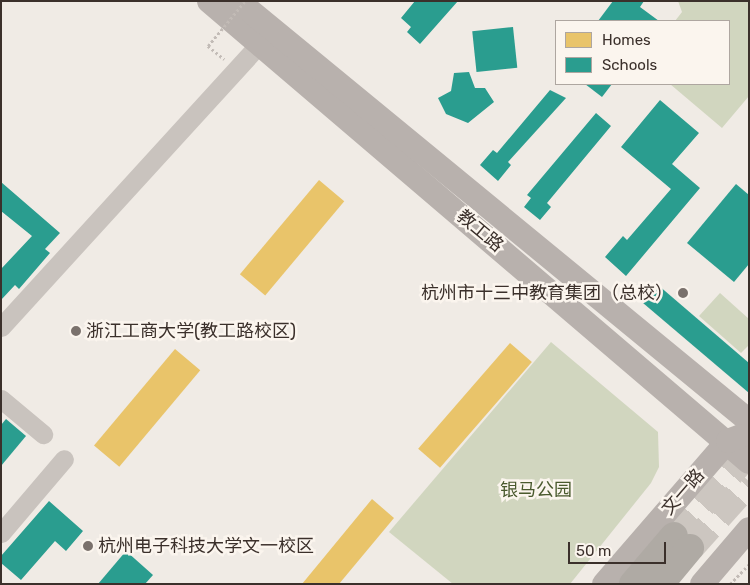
<!DOCTYPE html>
<meta charset="utf-8">
<style>
body{margin:0}
#map{position:relative;width:750px;height:585px;overflow:hidden;background:#f0ebe5;font-family:Rubik,"Noto Sans SC",sans-serif}
div>[style]{position:absolute}
.green>*{inset:0;background:#d1d6bf}
.homes>*{inset:0;background:#e9c46a;transform-origin:0 0}
.schools>*{inset:0;background:#2a9d8f;transform-origin:0 0}
.highway-tunnel>*{height:28px;margin-top:-14px;transform-origin:0;background:repeating-linear-gradient(90deg,#ccc6c0 0 28px,transparent 0 42px)}
.path>*{height:2.5px;margin-top:-1.25px;transform-origin:0;background:repeating-linear-gradient(90deg,#c2bbb6 0 2.5px,transparent 0 5px)}
.minor>*{height:19px;margin:-9.5px;padding:0 9.5px;transform-origin:9.5px;border-radius:9.5px;background:#c9c3be}
.major>*{height:24px;margin:-12px;padding:0 12px;transform-origin:12px;border-radius:12px;background:#b8b1ad}
.highway>*{height:28px;margin:-14px;padding:0 14px;transform-origin:14px;border-radius:14px;background:#afaaa4}
.path-bridge>*{height:2.5px;margin-top:-1.25px;transform-origin:0;background:repeating-linear-gradient(90deg,#c2bbb6 0 2.5px,transparent 0 5px)}
.dots>*{width:14px;height:14px;translate:-50% -50%;box-sizing:border-box;border:2px solid #fbf5ee;border-radius:50%}
span{translate:-50% -50%;white-space:nowrap;text-align:center;line-height:1.15;-webkit-text-stroke:5px #fbf5ee;paint-order:stroke}
.street-label{font-size:18px;color:#3b302b}
.poi-label{font-size:18px;color:#3b302b}
.right{translate:-100% -50%;text-align:right}
.left{translate:0 -50%;text-align:left}
.park-label{font-size:18px;color:#4a5a2e}
.frame{position:absolute;inset:0;border:2px solid #3b302b;pointer-events:none}
.legend{position:absolute;left:555px;top:20px;width:175px;height:65px;box-sizing:border-box;background:#fbf5ee;border:1px solid #aea6a0;margin:0;padding:6px 9px;list-style:none;font-size:15px;color:#3b302b}
.legend li{display:flex;align-items:center;gap:10px;height:25px}
.legend b{width:25px;border:1px solid #aea6a0}
.scale{position:absolute;left:568px;top:542px;width:98px;height:22px;box-sizing:border-box;border:2px solid #3b302b;border-top:0;padding-left:6px;font-size:15px;line-height:18px;white-space:nowrap;color:#3b302b;-webkit-text-stroke:4px #fbf5ee;paint-order:stroke}
</style>
<div id="map">
<div class="green">
<i style="clip-path:polygon(678px 1px,749px 1px,749px 96px,722px 128px,670px 84px,729px 84px,729px 21px,675px 21px,682px 12px)"></i>
<i style="clip-path:polygon(720px 293px,749px 319px,749px 345px,741px 353px,699px 316px)"></i>
<i style="clip-path:polygon(551px 342px,658px 432px,659px 467px,651px 483px,570px 584px,453px 584px,389px 532px)"></i>
</div>
<div class="homes">
<i style="left:319px;top:180px;width:33px;height:123px;rotate:40deg"></i>
<i style="left:510px;top:343px;width:29px;height:140px;rotate:41deg"></i>
<i style="left:175px;top:349px;width:33px;height:126px;rotate:40deg"></i>
<i style="clip-path:polygon(372px 499px,394px 518px,339px 584px,302px 584px)"></i>
</div>
<div class="schools">
<i style="clip-path:polygon(415px 1px,458px 1px,420px 44px,407px 32px,411px 27px,401px 18px)"></i>
<i style="clip-path:polygon(613px 1px,644px 1px,640px 7px,659px 21px,598px 21px)"></i>
<i style="left:513px;top:27px;width:41px;height:41px;rotate:84deg"></i>
<i style="clip-path:polygon(469px 72px,475px 88px,485px 88px,494px 102px,468px 123px,446px 114px,438px 98px,451px 91px,454px 73px)"></i>
<i style="clip-path:polygon(585px 84px,612px 84px,602px 97px)"></i>
<i style="clip-path:polygon(550px 90px,566px 98px,508px 162px,511px 165px,498px 181px,480px 165px,493px 150px,497px 153px)"></i>
<i style="clip-path:polygon(660px 100px,699px 133px,672px 164px,700px 188px,626px 276px,605px 257px,623px 236px,627px 240px,671px 189px,621px 147px)"></i>
<i style="clip-path:polygon(596px 113px,611px 126px,547px 203px,551px 207px,540px 220px,524px 207px,531px 198px,527px 195px)"></i>
<i style="clip-path:polygon(1px 182px,60px 233px,45px 249px,50px 253px,19px 289px,15px 285px,1px 300px,1px 269px,32px 236px,1px 211px)"></i>
<i style="clip-path:polygon(736px 184px,749px 195px,749px 264px,734px 282px,687px 243px)"></i>
<i style="clip-path:polygon(658px 285px,749px 363px,749px 393px,643px 303px)"></i>
<i style="clip-path:polygon(6px 419px,26px 436px,1px 466px,1px 425px)"></i>
<i style="clip-path:polygon(49px 501px,83px 531px,66px 551px,55px 541px,21px 580px,1px 563px,1px 556px)"></i>
<i style="clip-path:polygon(126px 551px,153px 575px,145px 584px,98px 584px)"></i>
</div>
<div class="highway-tunnel">
<i style="left:674px;top:536px;width:113px;rotate:-48.2deg"></i>
<i style="left:690px;top:548px;width:89px;rotate:-48.2deg"></i>
</div>
<div class="path">
<i style="left:208px;top:46px;width:21px;rotate:39deg"></i>
<i style="left:730px;top:584px;width:28px;rotate:-46deg"></i>
</div>
<div class="minor">
<i style="left:1px;top:327px;width:383px;rotate:-47.6deg"></i>
<i style="left:1px;top:399px;width:55px;rotate:39.8deg"></i>
<i style="left:1px;top:533px;width:97px;rotate:-49.6deg"></i>
</div>
<div class="major">
<i style="left:209px;top:1px;width:710px;rotate:40.49deg"></i>
<i style="left:238px;top:1px;width:661px;rotate:39.42deg"></i>
<i style="left:604px;top:584px;width:189px;rotate:-49.1deg"></i>
<i style="left:728px;top:441px;width:14px;rotate:-21deg"></i>
<i style="left:702px;top:584px;width:72px;rotate:-49.5deg"></i>
</div>
<div class="highway">
<i style="left:633px;top:584px;width:63px;rotate:-49.5deg"></i>
<i style="left:660px;top:584px;width:47px;rotate:-50.2deg"></i>
</div>
<div class="path-bridge">
<i style="left:208px;top:46px;width:58px;rotate:-50.6deg"></i>
</div>
<div class="dots">
<i style="left:683px;top:293px;background:#7a716c"></i>
<i style="left:76px;top:331px;background:#7a716c"></i>
<i style="left:88px;top:546px;background:#7a716c"></i>
</div>
<div class="street-label">
<span style="left:480px;top:231px;rotate:40deg">教工路</span>
<span style="left:683px;top:492px;rotate:-49deg">文一路</span>
</div>
<div class="poi-label">
<span class="right" style="left:673px;top:293px">杭州市十三中教育集团（总校）</span>
<span class="left" style="left:86px;top:331px">浙江工商大学(教工路校区)</span>
<span class="left" style="left:98px;top:546px">杭州电子科技大学文一校区</span>
</div>
<div class="park-label">
<span style="left:536px;top:490px">银马公园</span>
</div>
<div class="frame"></div>
<ul class="legend">
<li><b style="height:14px;background:#e9c46a"></b>Homes</li>
<li><b style="height:14px;background:#2a9d8f"></b>Schools</li>
</ul>
<div class="scale">50 m</div>
</div>
